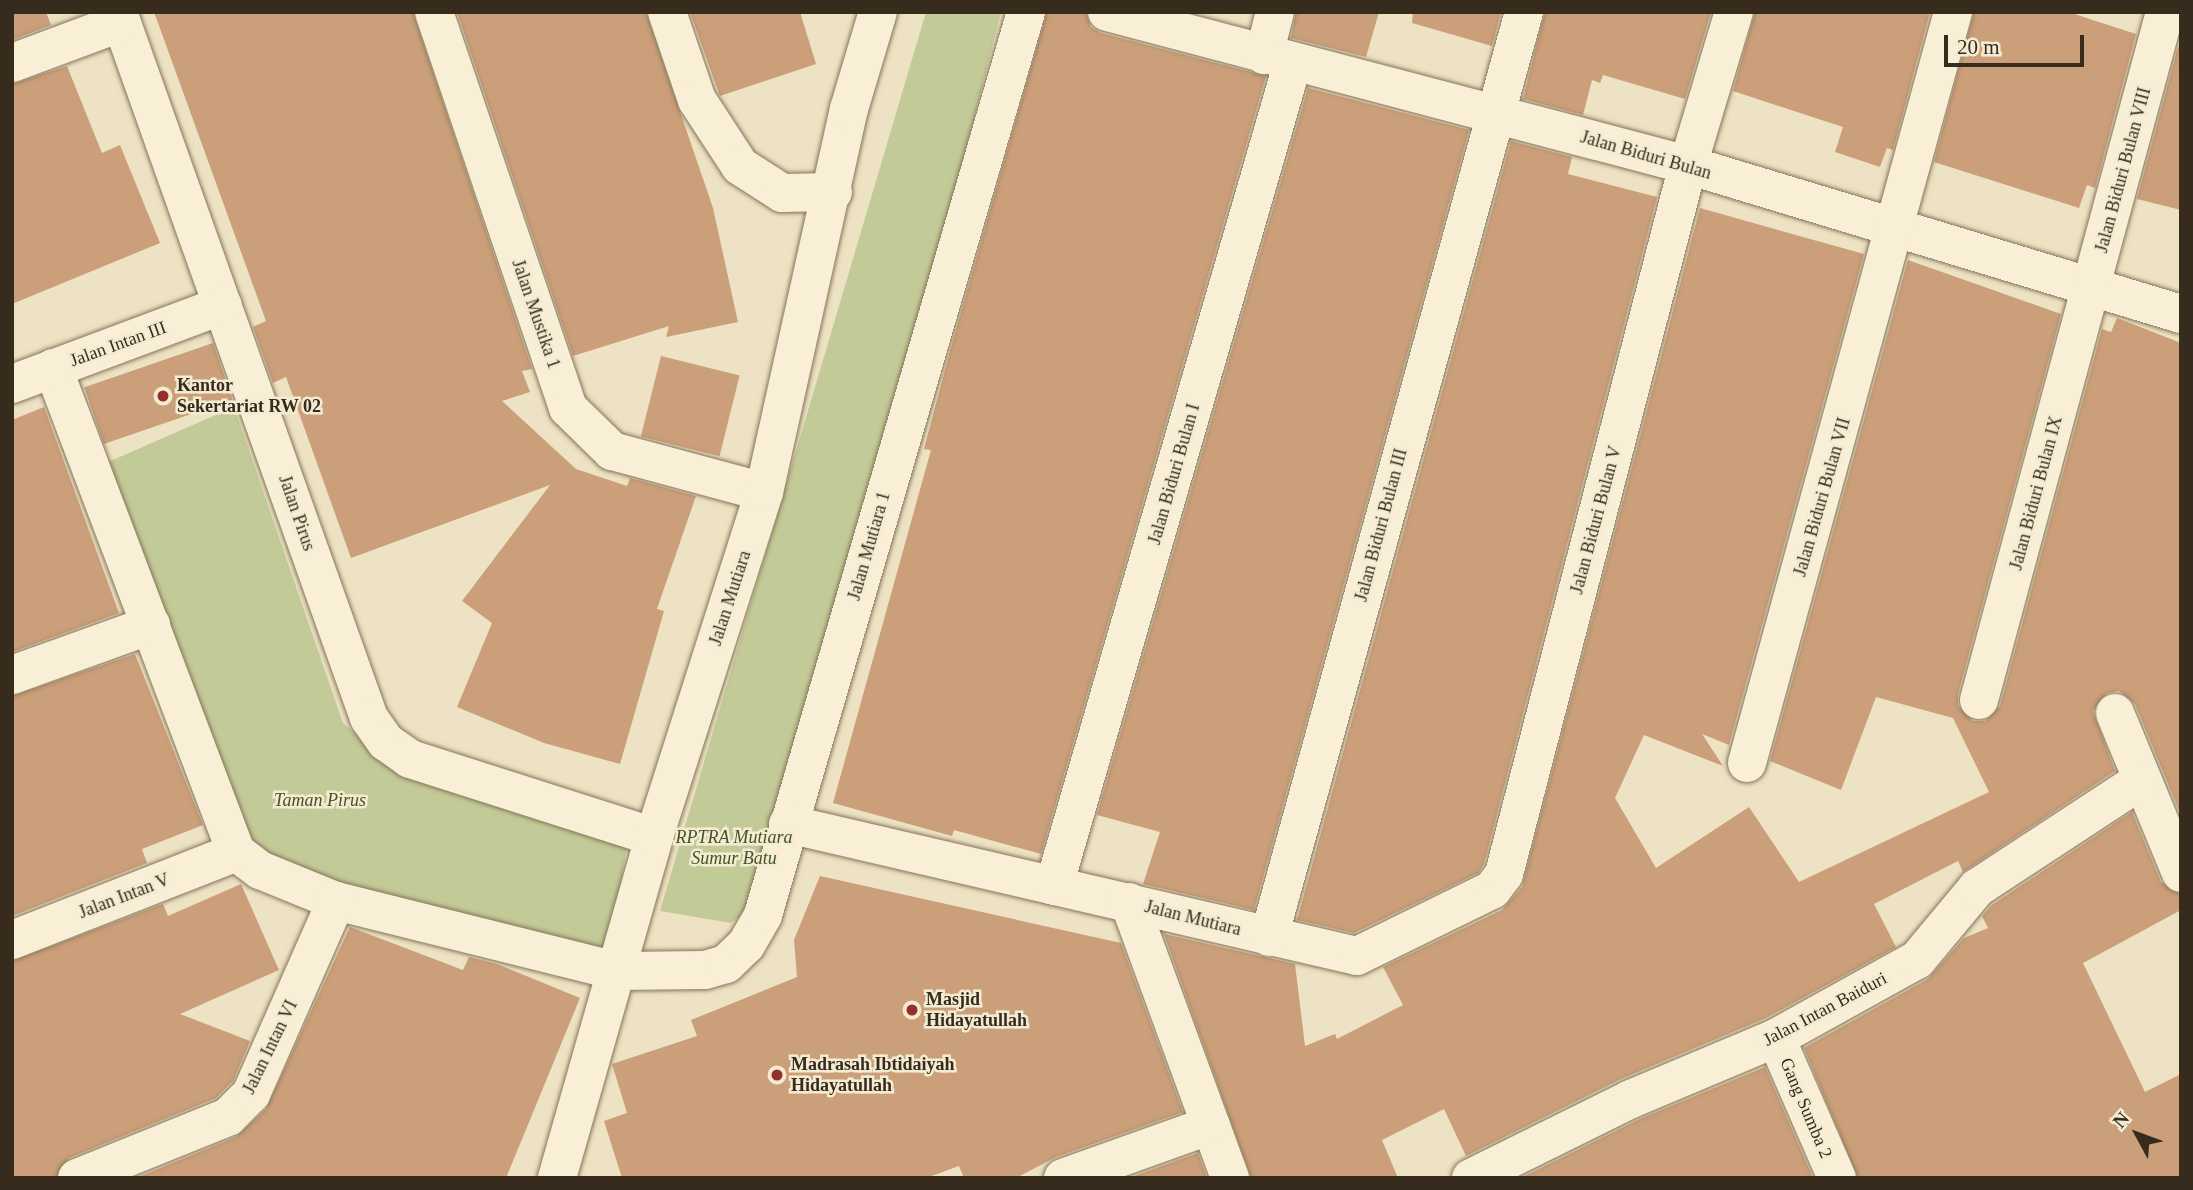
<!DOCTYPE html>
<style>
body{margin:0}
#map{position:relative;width:2193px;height:1190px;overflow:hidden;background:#ede2c3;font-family:Georgia,serif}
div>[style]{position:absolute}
.green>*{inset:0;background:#c2cb97}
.building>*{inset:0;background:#ca9f79;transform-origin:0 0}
.roads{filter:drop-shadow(0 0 2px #86745a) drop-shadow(0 0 2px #86745a)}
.minor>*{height:38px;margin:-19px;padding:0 19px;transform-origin:19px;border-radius:19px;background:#f8efd6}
.dots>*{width:19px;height:19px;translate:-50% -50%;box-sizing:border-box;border:4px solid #f4ecd2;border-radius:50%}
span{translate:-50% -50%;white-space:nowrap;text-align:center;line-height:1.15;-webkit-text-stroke:5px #f4ecd2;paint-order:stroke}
.street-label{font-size:18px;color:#372b1e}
.poi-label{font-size:18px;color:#372b1e;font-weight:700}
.left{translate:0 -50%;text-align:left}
.park-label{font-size:18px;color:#455325;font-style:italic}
.frame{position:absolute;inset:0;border:14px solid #372b1e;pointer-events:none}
.north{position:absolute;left:2102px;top:1099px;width:70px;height:70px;-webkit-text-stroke:5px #f4ecd2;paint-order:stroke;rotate:311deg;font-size:19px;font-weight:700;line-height:28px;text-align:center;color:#372b1e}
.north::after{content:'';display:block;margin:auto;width:24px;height:32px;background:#372b1e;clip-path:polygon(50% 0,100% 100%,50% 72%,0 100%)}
.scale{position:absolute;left:1944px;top:35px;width:140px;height:32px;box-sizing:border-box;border:4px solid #372b1e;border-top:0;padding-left:9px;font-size:21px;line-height:24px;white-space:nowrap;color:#372b1e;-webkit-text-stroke:5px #f4ecd2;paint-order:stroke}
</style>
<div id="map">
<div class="green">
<i style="clip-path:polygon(926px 12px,1001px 12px,779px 887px,731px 923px,660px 911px)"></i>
<i style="clip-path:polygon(234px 407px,343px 723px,399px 772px,627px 843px,610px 956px,360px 902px,285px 865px,253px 841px,234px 804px,106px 463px)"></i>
</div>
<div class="building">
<i style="clip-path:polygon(12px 12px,46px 12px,51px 25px,12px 40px)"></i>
<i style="clip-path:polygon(154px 12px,413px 12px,532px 369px,522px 371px,530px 392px,502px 401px,576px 469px,627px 486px,630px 478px,696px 496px,657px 609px,664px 611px,620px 764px,544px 743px,457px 707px,492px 623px,462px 601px,550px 485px,351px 558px,286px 377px,273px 383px,253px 327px,266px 321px)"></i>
<i style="clip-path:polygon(457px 12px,646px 12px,713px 208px,738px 322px,666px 337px,669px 326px,573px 356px)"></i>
<i style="clip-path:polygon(690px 12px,800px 12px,816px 64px,720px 96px)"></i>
<i style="clip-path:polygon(1047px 12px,1086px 12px,1091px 27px,1101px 33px,1266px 76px,1041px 854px,954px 830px,952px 836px,833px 803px,931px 450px,924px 449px,950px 351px)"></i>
<i style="clip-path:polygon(1296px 12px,1379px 12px,1366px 57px,1291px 38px)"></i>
<i style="clip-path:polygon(1413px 12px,1501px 12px,1492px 46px,1412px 23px)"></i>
<i style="clip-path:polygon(1545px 12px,1711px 12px,1685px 99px,1603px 75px,1600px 83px,1592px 80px,1583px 115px,1523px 99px)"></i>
<i style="clip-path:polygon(1755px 12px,1930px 12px,1893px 150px,1887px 148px,1880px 167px,1835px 152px,1843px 127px,1733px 91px)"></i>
<i style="clip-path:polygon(1974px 12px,2068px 12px,2136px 34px,2095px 188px,2087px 185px,2079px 208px,1934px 162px)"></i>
<i style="clip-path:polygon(2178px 47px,2181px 48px,2181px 210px,2137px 199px)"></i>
<i style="clip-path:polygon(67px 66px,102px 153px,120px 145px,160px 243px,12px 304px,12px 84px)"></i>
<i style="clip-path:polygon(1308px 88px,1469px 130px,1254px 910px,1143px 884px,1160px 832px,1097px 815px)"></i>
<i style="clip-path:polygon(1511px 141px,1572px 157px,1568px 174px,1657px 197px,1484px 864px,1478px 873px,1354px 933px,1297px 920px)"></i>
<i style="clip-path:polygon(1700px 208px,1864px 254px,1729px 745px,1702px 734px,1723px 766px,1644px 735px,1615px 798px,1656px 868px,1749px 807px,1799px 882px,1989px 792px,1953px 718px,1876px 697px,1841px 790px,1770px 761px,1908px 260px,2061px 314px,1958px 694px,1958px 706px,1973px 721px,1985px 721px,2000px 706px,2102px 329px,2111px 332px,2117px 318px,2181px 343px,2181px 815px,2135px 704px,2119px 691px,2107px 693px,2093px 711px,2115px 771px,1963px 872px,1958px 861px,1874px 904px,1896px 947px,1766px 1018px,1621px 1079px,1466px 1156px,1444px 1109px,1382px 1140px,1398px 1178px,1251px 1178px,1164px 934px,1295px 964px,1305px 1046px,1335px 1034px,1337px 1039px,1403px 1005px,1383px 967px,1502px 910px,1522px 887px)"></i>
<i style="left:213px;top:343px;width:60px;height:136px;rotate:71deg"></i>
<i style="left:661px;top:356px;width:81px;height:83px;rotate:14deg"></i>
<i style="clip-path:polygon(44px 407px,119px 613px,12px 652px,12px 420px)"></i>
<i style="clip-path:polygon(135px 654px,203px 825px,142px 849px,147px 863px,12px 916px,12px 696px)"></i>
<i style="clip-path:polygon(2132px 812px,2161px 882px,2181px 894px,2181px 910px,2083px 963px,2145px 1092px,2181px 1074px,2181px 1178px,1858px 1178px,1804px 1048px,1928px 979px,1964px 938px,1988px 928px,1982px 916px,1992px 905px)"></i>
<i style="clip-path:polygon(820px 876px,1121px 943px,1183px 1112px,1056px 1157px,1016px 1178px,964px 1178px,959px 1166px,926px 1178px,622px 1178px,604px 1121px,627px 1113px,612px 1064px,697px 1036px,691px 1020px,797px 977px,794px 940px)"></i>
<i style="clip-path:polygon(241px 884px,279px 970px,180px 1014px,250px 1041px,233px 1081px,216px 1098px,69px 1158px,56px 1178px,12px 1178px,12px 961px,163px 904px,168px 916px)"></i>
<i style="clip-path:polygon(350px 927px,463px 970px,469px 957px,497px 964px,580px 998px,506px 1178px,136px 1178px,236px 1137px,266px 1109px)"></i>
<i style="clip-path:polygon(1765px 1067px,1813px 1178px,1521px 1178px,1640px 1119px)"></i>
<i style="clip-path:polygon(1198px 1153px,1207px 1178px,1129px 1178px)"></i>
</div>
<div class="roads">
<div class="minor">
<i style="left:118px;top:12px;width:749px;rotate:70.43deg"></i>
<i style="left:369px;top:718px;width:29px;rotate:55deg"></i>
<i style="left:386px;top:742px;width:29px;rotate:35deg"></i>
<i style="left:410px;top:759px;width:256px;rotate:17.7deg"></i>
<i style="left:434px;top:12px;width:418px;rotate:71.3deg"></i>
<i style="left:568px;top:408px;width:62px;rotate:44.3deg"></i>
<i style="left:612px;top:451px;width:157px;rotate:15.1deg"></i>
<i style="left:667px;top:12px;width:93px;rotate:71.2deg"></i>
<i style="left:697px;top:100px;width:79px;rotate:56.9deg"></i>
<i style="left:740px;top:166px;width:50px;rotate:32.7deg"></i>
<i style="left:782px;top:193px;width:51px;rotate:-1.1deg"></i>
<i style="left:1107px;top:12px;width:601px;rotate:14.75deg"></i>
<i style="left:1688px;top:165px;width:515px;rotate:16.82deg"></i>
<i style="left:1264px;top:55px;width:44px;rotate:-75.7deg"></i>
<i style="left:12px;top:63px;width:117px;rotate:-20.4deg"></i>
<i style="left:53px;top:368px;width:517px;rotate:69.29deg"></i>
<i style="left:236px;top:852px;width:30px;rotate:37deg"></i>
<i style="left:260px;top:870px;width:82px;rotate:22.2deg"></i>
<i style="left:336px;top:901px;width:289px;rotate:14deg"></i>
<i style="left:616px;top:971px;width:89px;rotate:-0.6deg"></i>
<i style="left:705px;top:970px;width:22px;rotate:-16deg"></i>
<i style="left:726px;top:964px;width:28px;rotate:-44deg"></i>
<i style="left:746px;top:945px;width:34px;rotate:-60deg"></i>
<i style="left:763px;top:915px;width:941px;rotate:-73.76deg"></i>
<i style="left:12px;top:384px;width:225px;rotate:-20.5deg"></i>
<i style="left:12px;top:675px;width:148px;rotate:-19.8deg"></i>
<i style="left:1979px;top:700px;width:713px;rotate:-74.87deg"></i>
<i style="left:2115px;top:713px;width:173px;rotate:67.6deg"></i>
<i style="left:1747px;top:763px;width:779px;rotate:-74.66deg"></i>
<i style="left:788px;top:824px;width:584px;rotate:13.06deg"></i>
<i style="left:1357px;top:956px;width:150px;rotate:-26.1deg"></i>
<i style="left:1492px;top:890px;width:20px;rotate:-53deg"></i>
<i style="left:1504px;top:874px;width:732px;rotate:-75.45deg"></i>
<i style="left:1688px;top:165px;width:160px;rotate:-73.3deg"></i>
<i style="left:1054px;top:886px;width:858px;rotate:-73.83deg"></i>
<i style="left:1129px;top:902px;width:294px;rotate:69.9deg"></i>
<i style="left:1269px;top:937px;width:960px;rotate:-74.59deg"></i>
<i style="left:12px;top:940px;width:241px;rotate:-21.4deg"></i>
<i style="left:1776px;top:1038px;width:153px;rotate:66.5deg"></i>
<i style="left:77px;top:1178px;width:163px;rotate:-22deg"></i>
<i style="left:228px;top:1117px;width:33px;rotate:-45deg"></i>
<i style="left:251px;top:1094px;width:211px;rotate:-66.2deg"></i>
<i style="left:557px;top:1178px;width:355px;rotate:-74.1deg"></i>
<i style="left:654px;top:837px;width:362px;rotate:-72.3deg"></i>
<i style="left:764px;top:492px;width:392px;rotate:-77.5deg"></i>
<i style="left:849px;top:109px;width:101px;rotate:-73.4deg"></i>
<i style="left:1063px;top:1178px;width:157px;rotate:-19.7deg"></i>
<i style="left:1471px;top:1178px;width:178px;rotate:-26.3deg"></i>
<i style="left:1631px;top:1099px;width:157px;rotate:-22.8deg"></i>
<i style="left:1776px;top:1038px;width:161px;rotate:-29deg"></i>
<i style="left:1917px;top:960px;width:94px;rotate:-50.2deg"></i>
<i style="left:1977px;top:888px;width:195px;rotate:-33.3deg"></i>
</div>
</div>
<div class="dots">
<i style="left:163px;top:396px;background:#942f2b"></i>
<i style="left:912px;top:1010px;background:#942f2b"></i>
<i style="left:777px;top:1075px;background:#942f2b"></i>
</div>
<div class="street-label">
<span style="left:1646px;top:155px;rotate:16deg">Jalan Biduri Bulan</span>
<span style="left:2123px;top:170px;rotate:-75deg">Jalan Biduri Bulan VIII</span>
<span style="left:536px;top:314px;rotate:71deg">Jalan Mustika 1</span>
<span style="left:118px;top:344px;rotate:-20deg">Jalan Intan III</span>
<span style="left:1174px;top:474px;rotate:-74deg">Jalan Biduri Bulan I</span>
<span style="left:2036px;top:493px;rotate:-75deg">Jalan Biduri Bulan IX</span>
<span style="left:1822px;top:497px;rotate:-74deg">Jalan Biduri Bulan VII</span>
<span style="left:297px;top:513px;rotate:71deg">Jalan Pirus</span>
<span style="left:1596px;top:520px;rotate:-75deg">Jalan Biduri Bulan V</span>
<span style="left:1381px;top:525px;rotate:-75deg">Jalan Biduri Bulan III</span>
<span style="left:869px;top:546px;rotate:-74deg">Jalan Mutiara 1</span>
<span style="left:730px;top:598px;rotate:-72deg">Jalan Mutiara</span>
<span style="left:124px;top:896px;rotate:-21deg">Jalan Intan V</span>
<span style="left:1193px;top:918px;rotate:14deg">Jalan Mutiara</span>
<span style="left:1825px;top:1009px;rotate:-28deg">Jalan Intan Baiduri</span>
<span style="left:270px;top:1047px;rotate:-64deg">Jalan Intan VI</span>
<span style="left:1806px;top:1108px;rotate:67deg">Gang Sumba 2</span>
</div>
<div class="poi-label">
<span class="left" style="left:177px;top:396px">Kantor<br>Sekertariat RW 02</span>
<span class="left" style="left:926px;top:1010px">Masjid<br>Hidayatullah</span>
<span class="left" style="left:791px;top:1075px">Madrasah Ibtidaiyah<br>Hidayatullah</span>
</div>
<div class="park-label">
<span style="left:320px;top:800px">Taman Pirus</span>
<span style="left:734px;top:848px">RPTRA Mutiara<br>Sumur Batu</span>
</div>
<div class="frame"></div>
<div class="north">N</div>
<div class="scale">20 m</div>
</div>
